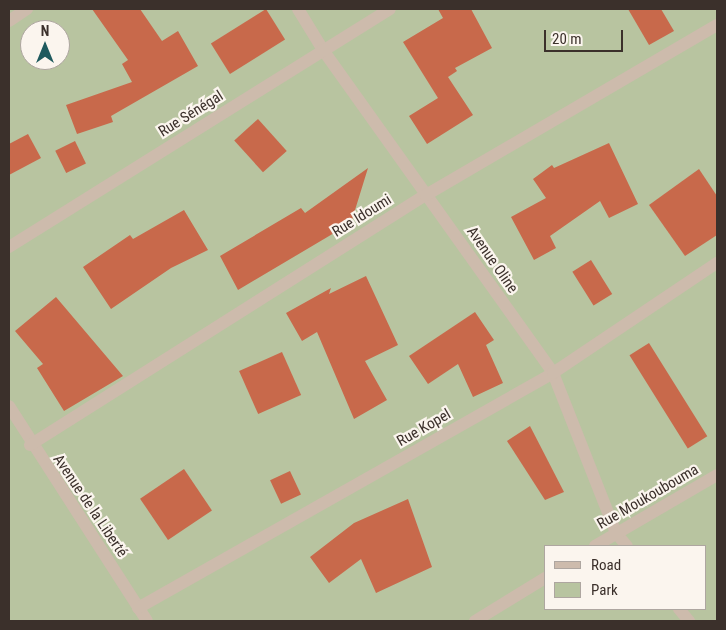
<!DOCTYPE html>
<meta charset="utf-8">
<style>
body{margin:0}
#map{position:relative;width:726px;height:630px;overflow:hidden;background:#f4ebe1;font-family:"Roboto Condensed",sans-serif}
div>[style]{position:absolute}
.green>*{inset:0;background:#b8c4a0}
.building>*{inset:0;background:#c8694b;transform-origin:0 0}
.street>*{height:12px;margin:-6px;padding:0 6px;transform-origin:6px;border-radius:6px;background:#cdbbac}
span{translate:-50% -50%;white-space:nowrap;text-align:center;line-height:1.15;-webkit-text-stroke:4.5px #fbf5ee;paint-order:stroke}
.street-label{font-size:15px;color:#3b302b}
.frame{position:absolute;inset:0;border:10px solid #3b302b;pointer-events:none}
.legend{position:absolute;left:544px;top:545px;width:162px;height:65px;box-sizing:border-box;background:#fbf5ee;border:1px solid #aea6a0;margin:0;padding:6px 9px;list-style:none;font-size:15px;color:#3b302b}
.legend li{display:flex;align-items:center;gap:10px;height:25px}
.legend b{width:25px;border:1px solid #aea6a0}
.north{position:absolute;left:20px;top:20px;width:50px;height:50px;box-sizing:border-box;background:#fbf5ee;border:1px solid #aea6a0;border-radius:50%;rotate:0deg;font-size:14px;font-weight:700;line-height:20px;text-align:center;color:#3b302b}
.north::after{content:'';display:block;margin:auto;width:18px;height:22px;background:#1f5a5e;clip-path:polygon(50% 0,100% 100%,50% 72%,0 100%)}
.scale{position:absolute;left:544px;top:30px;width:79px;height:22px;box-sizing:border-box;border:2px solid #3b302b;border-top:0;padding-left:6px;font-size:15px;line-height:18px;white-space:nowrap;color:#3b302b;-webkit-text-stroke:4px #fbf5ee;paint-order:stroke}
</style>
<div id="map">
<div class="green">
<i style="clip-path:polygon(evenodd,9px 9px,717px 9px,717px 621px,9px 621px,9px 9px,30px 30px,60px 30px,60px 60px,30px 60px,30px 30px,9px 9px,545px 546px,705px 546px,705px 609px,545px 609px,545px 546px)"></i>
</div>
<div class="building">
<i style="clip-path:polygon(92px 9px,140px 9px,162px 41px,178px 31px,198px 66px,111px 116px,113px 122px,77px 134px,66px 105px,132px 82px,122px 64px,128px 60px)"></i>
<i style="left:266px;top:9px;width:36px;height:65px;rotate:58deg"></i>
<i style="clip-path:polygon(438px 9px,471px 9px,492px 48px,455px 68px,457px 71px,448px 77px,473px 115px,427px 144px,409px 116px,438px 98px,403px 42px,443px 18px)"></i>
<i style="clip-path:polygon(628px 9px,661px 9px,674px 31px,649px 45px)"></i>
<i style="left:258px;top:119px;width:43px;height:32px;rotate:48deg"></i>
<i style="clip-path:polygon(28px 134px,41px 158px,9px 175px,9px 144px)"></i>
<i style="left:75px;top:141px;width:25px;height:22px;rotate:64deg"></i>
<i style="clip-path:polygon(609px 143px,638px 204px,609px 218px,600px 201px,550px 236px,556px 248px,534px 260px,511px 217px,546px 198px,533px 179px,552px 165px,554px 168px)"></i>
<i style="clip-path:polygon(368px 168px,351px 223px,238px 290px,220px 256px,301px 208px,305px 213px)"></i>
<i style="clip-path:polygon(699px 169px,717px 196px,717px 235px,685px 256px,649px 205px)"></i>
<i style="clip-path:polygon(184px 210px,208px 250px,171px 268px,111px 309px,83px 267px,130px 235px,133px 239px)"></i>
<i style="left:591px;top:260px;width:40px;height:22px;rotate:58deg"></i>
<i style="clip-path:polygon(366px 276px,398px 345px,365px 361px,387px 400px,354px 419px,317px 332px,302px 341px,286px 313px,331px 288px,329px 294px)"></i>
<i style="clip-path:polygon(56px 297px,123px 376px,64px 411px,37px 368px,43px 364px,15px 331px)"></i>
<i style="clip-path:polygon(475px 312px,494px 340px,486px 345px,503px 383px,473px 397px,458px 364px,428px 384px,409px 356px)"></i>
<i style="left:649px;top:343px;width:110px;height:23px;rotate:58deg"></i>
<i style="left:282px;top:352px;width:47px;height:47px;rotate:66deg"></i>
<i style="clip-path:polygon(530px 426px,564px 492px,545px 500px,507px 441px)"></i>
<i style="left:184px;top:469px;width:50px;height:53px;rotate:56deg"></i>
<i style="left:290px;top:471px;width:26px;height:22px;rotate:65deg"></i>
<i style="clip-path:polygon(408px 499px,432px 567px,376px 593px,361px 559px,329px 583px,310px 557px,354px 523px)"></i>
</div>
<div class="street">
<i style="left:298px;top:9px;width:48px;rotate:58.6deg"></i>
<i style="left:323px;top:50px;width:397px;rotate:54.5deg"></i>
<i style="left:553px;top:373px;width:172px;rotate:68.5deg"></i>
<i style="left:616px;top:533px;width:17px;rotate:50deg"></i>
<i style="left:9px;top:21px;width:22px;rotate:-34deg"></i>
<i style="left:9px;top:247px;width:449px;rotate:-32deg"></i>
<i style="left:9px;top:406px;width:255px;rotate:57.3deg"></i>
<i style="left:30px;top:445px;width:468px;rotate:-32.3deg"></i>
<i style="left:426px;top:195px;width:337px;rotate:-30.3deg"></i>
<i style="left:595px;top:546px;width:141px;rotate:-30.2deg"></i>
<i style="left:138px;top:608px;width:477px;rotate:-29.5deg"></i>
<i style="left:553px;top:373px;width:197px;rotate:-33.9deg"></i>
<i style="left:679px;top:609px;width:16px;rotate:50deg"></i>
<i style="left:475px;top:621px;width:82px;rotate:-31.6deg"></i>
</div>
<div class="street-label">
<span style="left:191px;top:114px;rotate:-32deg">Rue Sénégal</span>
<span style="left:362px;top:216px;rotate:-32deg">Rue Idoumi</span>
<span style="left:492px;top:260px;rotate:55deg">Avenue Oline</span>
<span style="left:424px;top:428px;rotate:-30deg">Rue Kopel</span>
<span style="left:648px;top:497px;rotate:-30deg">Rue Moukoubouma</span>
<span style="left:90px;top:506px;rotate:56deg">Avenue de la Liberté</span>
</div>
<div class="frame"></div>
<ul class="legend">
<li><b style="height:6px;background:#cdbbac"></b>Road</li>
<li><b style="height:14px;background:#b8c4a0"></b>Park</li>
</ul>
<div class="north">N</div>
<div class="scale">20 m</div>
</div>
